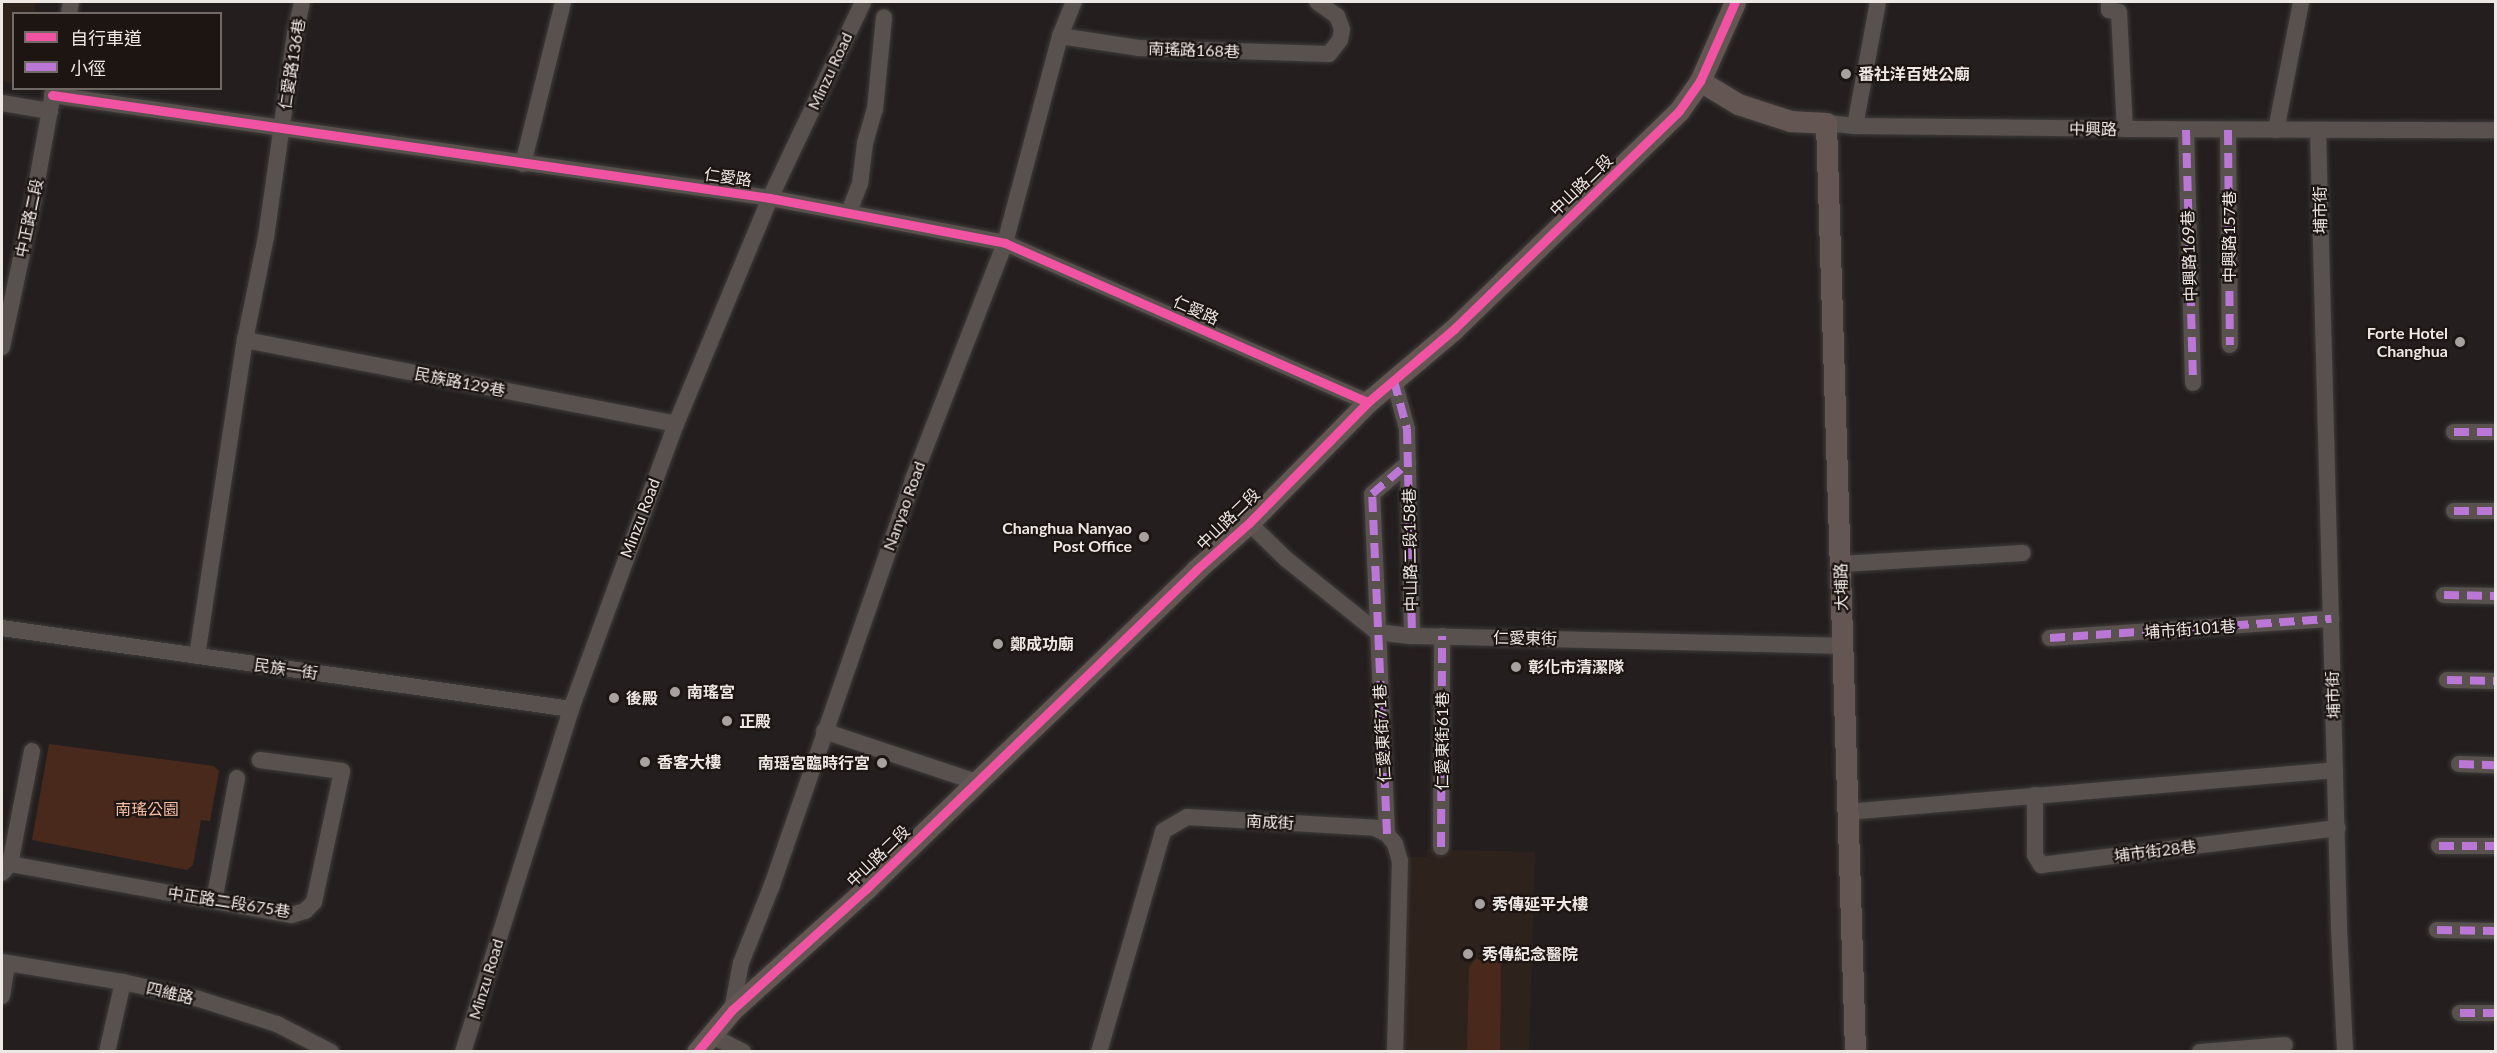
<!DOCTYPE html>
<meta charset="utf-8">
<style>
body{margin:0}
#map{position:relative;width:2497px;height:1053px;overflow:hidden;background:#241f1e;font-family:Lato,"Noto Sans TC",sans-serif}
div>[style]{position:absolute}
.built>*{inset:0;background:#2e221c}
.green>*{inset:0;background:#49291c}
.roads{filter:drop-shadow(0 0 2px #3f3c3b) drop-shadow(0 0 2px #3f3c3b)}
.minor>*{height:16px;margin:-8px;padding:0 8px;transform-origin:8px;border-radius:8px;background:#59514d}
.major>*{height:21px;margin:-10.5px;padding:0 10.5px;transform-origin:10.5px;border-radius:10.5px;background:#645753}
.quiet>*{height:8px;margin-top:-4px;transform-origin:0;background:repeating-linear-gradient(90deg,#ba77d6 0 15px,transparent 0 23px)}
.cycleway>*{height:9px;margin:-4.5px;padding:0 4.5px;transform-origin:4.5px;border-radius:4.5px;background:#f153a3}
.dots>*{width:16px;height:16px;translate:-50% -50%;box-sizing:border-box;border:3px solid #1d1512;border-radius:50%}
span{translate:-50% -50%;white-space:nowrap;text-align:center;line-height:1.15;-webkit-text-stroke:4.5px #1d1512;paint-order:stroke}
.street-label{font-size:16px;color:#eee8e5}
.poi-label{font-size:16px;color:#eee8e5;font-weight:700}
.left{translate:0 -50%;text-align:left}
.right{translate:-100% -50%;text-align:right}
.park-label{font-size:16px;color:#f6bda5}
.frame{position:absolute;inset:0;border:3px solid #eee8e5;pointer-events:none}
.legend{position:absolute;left:12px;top:12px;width:210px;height:78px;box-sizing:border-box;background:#1d1512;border:2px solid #716966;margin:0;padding:8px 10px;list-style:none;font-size:18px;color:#eee8e5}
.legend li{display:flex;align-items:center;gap:12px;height:30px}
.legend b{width:30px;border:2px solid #716966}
</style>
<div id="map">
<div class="built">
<i style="clip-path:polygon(2px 2px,36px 2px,34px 13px,14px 14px,13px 83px,2px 82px)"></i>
<i style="clip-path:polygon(1427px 849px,1535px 852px,1529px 1051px,1401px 1052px,1406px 857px,1427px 857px)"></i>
</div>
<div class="green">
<i style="clip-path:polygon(49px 744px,214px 766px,219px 771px,210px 821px,201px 820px,193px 865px,187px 870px,32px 840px)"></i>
<i style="clip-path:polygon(1476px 959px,1493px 959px,1501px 963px,1500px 1051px,1467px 1051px,1469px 967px)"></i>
</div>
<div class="roads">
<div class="minor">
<i style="left:2109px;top:2px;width:8px;rotate:90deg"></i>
<i style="left:2109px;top:10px;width:10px;rotate:11deg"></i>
<i style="left:2119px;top:12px;width:117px;rotate:87.1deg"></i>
<i style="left:69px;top:14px;width:12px;rotate:-81deg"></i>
<i style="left:1060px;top:36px;width:79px;rotate:8.7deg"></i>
<i style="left:1138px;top:48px;width:191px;rotate:1.8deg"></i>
<i style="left:1329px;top:54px;width:18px;rotate:-52deg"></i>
<i style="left:1340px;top:40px;width:11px;rotate:-80deg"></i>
<i style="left:1342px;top:29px;width:14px;rotate:-111deg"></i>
<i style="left:1337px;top:16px;width:24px;rotate:-145deg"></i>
<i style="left:52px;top:95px;width:725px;rotate:8.16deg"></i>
<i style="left:770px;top:198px;width:239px;rotate:10.8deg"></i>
<i style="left:1005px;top:243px;width:396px;rotate:23.7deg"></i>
<i style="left:2px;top:103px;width:49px;rotate:9.5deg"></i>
<i style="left:1826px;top:123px;width:29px;rotate:6deg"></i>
<i style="left:1855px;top:126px;width:270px;rotate:0.6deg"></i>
<i style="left:2125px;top:129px;width:371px;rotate:0.2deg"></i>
<i style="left:1855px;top:126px;width:126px;rotate:-79.5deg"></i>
<i style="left:2186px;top:130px;width:253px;rotate:88.4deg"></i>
<i style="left:2228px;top:130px;width:215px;rotate:89.5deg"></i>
<i style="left:2276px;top:130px;width:130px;rotate:-78.9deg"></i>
<i style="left:2318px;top:130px;width:798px;rotate:88.49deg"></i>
<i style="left:2339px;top:928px;width:124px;rotate:87.2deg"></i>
<i style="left:523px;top:164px;width:167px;rotate:-76.1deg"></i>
<i style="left:849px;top:212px;width:30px;rotate:-69deg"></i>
<i style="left:860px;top:184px;width:41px;rotate:-83deg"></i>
<i style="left:865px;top:143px;width:35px;rotate:-74deg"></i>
<i style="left:875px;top:109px;width:92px;rotate:-84.4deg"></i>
<i style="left:245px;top:340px;width:439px;rotate:11deg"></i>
<i style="left:2px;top:347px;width:147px;rotate:-77.9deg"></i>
<i style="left:33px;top:203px;width:117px;rotate:-79.7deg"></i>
<i style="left:1394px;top:381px;width:50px;rotate:74.8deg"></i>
<i style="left:1407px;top:429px;width:207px;rotate:88.6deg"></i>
<i style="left:2454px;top:432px;width:42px"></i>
<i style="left:2454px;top:511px;width:42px"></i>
<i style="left:1249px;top:523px;width:52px;rotate:44.2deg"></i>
<i style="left:1286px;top:559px;width:117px;rotate:38.7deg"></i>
<i style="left:1377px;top:632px;width:35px;rotate:7deg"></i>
<i style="left:1412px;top:636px;width:430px;rotate:1.3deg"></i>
<i style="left:1841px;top:564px;width:182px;rotate:-3.5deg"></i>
<i style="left:2444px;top:595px;width:52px;rotate:1.1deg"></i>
<i style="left:2px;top:628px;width:575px;rotate:8.1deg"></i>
<i style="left:2050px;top:638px;width:282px;rotate:-3.9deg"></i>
<i style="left:197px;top:656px;width:320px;rotate:-81.4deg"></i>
<i style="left:245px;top:340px;width:105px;rotate:-78.5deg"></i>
<i style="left:266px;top:237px;width:206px;rotate:-81.9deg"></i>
<i style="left:295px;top:33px;width:32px;rotate:-77deg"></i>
<i style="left:2447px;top:680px;width:49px;rotate:1.2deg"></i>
<i style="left:824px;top:731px;width:160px;rotate:18.5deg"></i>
<i style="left:2459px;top:764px;width:37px;rotate:2deg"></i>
<i style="left:2035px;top:795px;width:60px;rotate:90deg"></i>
<i style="left:2035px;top:855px;width:12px;rotate:59deg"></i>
<i style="left:2041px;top:865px;width:299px;rotate:-7.1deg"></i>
<i style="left:1847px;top:812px;width:490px;rotate:-4.9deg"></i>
<i style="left:1387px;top:834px;width:340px;rotate:-92.5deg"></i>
<i style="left:1372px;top:494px;width:48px;rotate:-40.7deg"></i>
<i style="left:2439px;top:846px;width:57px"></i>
<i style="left:1441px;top:847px;width:211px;rotate:-89.7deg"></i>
<i style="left:10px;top:864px;width:115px;rotate:-79deg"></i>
<i style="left:2px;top:873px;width:12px;rotate:-48deg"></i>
<i style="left:10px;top:864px;width:286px;rotate:10.3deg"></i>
<i style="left:291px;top:915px;width:15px;rotate:-16deg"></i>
<i style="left:305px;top:911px;width:13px;rotate:-45deg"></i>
<i style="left:314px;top:902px;width:134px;rotate:-77.9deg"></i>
<i style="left:342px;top:771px;width:83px;rotate:-172.4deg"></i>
<i style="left:214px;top:901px;width:125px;rotate:-79.4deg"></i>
<i style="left:2437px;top:930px;width:59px;rotate:1deg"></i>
<i style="left:2px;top:962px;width:123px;rotate:9.4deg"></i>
<i style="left:123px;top:982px;width:78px;rotate:12.6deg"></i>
<i style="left:199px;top:999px;width:82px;rotate:17.8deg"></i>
<i style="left:277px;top:1024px;width:61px;rotate:27.4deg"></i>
<i style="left:2px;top:996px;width:33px;rotate:-81deg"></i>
<i style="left:732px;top:1010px;width:48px;rotate:-79.2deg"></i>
<i style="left:741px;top:963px;width:84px;rotate:-68.3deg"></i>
<i style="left:772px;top:885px;width:430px;rotate:-70.8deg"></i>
<i style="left:913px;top:479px;width:253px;rotate:-68.7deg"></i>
<i style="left:1005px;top:243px;width:214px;rotate:-75.1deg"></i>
<i style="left:1060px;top:36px;width:37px;rotate:-68deg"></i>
<i style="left:2460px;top:1013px;width:36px"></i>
<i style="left:712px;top:1036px;width:35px;rotate:27deg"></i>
<i style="left:107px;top:1052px;width:72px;rotate:-77.1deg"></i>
<i style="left:463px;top:1052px;width:360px;rotate:-72.5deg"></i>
<i style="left:571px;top:709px;width:304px;rotate:-69.8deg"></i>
<i style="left:676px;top:424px;width:245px;rotate:-67.4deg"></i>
<i style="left:770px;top:198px;width:217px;rotate:-64.6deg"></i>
<i style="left:1099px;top:1052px;width:230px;rotate:-73.8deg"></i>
<i style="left:1163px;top:831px;width:28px;rotate:-30deg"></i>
<i style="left:1187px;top:817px;width:188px;rotate:3.3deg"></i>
<i style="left:1375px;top:828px;width:13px;rotate:27deg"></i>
<i style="left:1387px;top:834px;width:13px;rotate:51deg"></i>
<i style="left:1395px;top:844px;width:18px;rotate:74deg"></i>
<i style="left:1400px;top:861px;width:191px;rotate:91.5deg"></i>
<i style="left:2200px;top:1052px;width:85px;rotate:-4.7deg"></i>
</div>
<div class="major">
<i style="left:1700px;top:81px;width:44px;rotate:31.2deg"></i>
<i style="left:1738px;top:104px;width:55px;rotate:18.1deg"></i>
<i style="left:1790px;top:121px;width:36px;rotate:3deg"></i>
<i style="left:1826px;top:123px;width:929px;rotate:88.21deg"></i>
<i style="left:697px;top:1052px;width:55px;rotate:-50.2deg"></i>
<i style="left:732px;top:1010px;width:182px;rotate:-42.1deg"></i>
<i style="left:867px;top:888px;width:458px;rotate:-44deg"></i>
<i style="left:1196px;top:570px;width:71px;rotate:-41.6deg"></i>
<i style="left:1249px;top:523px;width:170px;rotate:-45.5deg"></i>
<i style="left:1368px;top:402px;width:113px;rotate:-40.3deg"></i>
<i style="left:1454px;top:329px;width:313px;rotate:-44.1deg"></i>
<i style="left:1679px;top:111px;width:37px;rotate:-55deg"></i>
<i style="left:1700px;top:81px;width:86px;rotate:-66.1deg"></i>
</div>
</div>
<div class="quiet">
<i style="left:2186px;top:130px;width:253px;rotate:88.4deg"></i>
<i style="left:2228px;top:130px;width:215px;rotate:89.5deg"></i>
<i style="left:1394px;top:381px;width:50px;rotate:74.8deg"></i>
<i style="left:1407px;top:429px;width:207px;rotate:88.6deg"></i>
<i style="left:2454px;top:432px;width:42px"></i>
<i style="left:2454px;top:511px;width:42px"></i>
<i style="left:2444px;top:595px;width:52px;rotate:1.1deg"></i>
<i style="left:2050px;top:638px;width:282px;rotate:-3.9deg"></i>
<i style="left:2447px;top:680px;width:49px;rotate:1.2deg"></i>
<i style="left:2459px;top:764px;width:37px;rotate:2deg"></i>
<i style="left:1387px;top:834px;width:340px;rotate:-92.5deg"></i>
<i style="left:1372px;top:494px;width:48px;rotate:-40.7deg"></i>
<i style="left:2439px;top:846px;width:57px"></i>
<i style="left:1441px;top:847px;width:211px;rotate:-89.7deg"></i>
<i style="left:2437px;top:930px;width:59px;rotate:1deg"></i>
<i style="left:2460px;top:1013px;width:36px"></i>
</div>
<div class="cycleway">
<i style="left:52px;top:95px;width:725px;rotate:8.16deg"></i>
<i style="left:770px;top:198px;width:239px;rotate:10.8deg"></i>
<i style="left:1005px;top:243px;width:396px;rotate:23.7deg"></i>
<i style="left:697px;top:1052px;width:55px;rotate:-50.2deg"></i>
<i style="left:732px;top:1010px;width:182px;rotate:-42.1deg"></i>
<i style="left:867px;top:888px;width:458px;rotate:-44deg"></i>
<i style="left:1196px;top:570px;width:71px;rotate:-41.6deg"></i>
<i style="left:1249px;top:523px;width:170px;rotate:-45.5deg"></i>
<i style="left:1368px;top:402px;width:113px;rotate:-40.3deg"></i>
<i style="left:1454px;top:329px;width:313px;rotate:-44.1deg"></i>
<i style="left:1679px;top:111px;width:37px;rotate:-55deg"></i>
<i style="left:1700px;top:81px;width:86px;rotate:-66.1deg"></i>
</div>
<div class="dots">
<i style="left:1846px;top:74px;background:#a7a29f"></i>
<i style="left:2460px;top:342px;background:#a7a29f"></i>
<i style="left:1144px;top:537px;background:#a7a29f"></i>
<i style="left:998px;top:644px;background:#a7a29f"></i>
<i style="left:1516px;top:667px;background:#a7a29f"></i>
<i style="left:675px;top:692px;background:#a7a29f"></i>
<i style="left:614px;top:698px;background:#a7a29f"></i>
<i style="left:727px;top:721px;background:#a7a29f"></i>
<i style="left:645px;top:762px;background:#a7a29f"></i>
<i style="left:882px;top:763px;background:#a7a29f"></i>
<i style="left:1480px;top:904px;background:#a7a29f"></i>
<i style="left:1468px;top:954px;background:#a7a29f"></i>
</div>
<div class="street-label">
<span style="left:1194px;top:50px;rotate:2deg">南瑤路168巷</span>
<span style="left:292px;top:64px;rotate:-81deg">仁愛路136巷</span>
<span style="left:830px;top:71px;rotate:-65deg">Minzu Road</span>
<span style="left:2093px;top:129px;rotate:1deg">中興路</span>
<span style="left:728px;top:177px;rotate:8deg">仁愛路</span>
<span style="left:1581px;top:185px;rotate:-44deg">中山路二段</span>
<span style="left:2320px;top:210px;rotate:-91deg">埔市街</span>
<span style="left:29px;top:218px;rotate:-78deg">中正路二段</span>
<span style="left:2229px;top:237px;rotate:-90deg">中興路157巷</span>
<span style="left:2189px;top:256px;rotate:-92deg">中興路169巷</span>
<span style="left:1196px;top:310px;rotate:24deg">仁愛路</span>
<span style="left:460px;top:382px;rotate:11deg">民族路129巷</span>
<span style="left:904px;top:506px;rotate:-70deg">Nanyao Road</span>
<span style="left:640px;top:518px;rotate:-69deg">Minzu Road</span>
<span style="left:1228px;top:519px;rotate:-44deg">中山路二段</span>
<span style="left:1410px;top:550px;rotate:-91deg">中山路二段158巷</span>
<span style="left:1841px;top:587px;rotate:-91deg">大埔路</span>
<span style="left:2190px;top:629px;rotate:-4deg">埔市街101巷</span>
<span style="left:1525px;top:638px;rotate:1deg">仁愛東街</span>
<span style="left:286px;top:669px;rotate:8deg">民族一街</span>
<span style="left:2333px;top:695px;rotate:-92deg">埔市街</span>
<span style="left:1382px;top:733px;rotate:-93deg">仁愛東街71巷</span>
<span style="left:1442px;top:741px;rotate:-90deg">仁愛東街61巷</span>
<span style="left:1270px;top:822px;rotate:3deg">南成街</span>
<span style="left:2155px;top:851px;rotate:-7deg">埔市街28巷</span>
<span style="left:878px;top:856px;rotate:-44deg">中山路二段</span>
<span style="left:229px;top:902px;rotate:9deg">中正路二段675巷</span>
<span style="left:486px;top:979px;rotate:-73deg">Minzu Road</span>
<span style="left:170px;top:993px;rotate:13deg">四維路</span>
</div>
<div class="poi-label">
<span class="left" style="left:1858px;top:74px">番社洋百姓公廟</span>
<span class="right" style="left:2448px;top:342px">Forte Hotel<br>Changhua</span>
<span class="right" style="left:1132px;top:537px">Changhua Nanyao<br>Post Office</span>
<span class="left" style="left:1010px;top:644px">鄭成功廟</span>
<span class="left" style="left:1528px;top:667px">彰化市清潔隊</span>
<span class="left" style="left:687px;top:692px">南瑤宮</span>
<span class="left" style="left:626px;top:698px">後殿</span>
<span class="left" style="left:739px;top:721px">正殿</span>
<span class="left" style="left:657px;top:762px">香客大樓</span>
<span class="right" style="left:870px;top:763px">南瑶宮臨時行宮</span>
<span class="left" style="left:1492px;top:904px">秀傳延平大樓</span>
<span class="left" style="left:1482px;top:954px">秀傳紀念醫院</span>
</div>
<div class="park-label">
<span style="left:147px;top:809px">南瑤公園</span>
</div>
<div class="frame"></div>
<ul class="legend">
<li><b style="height:8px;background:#f153a3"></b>自行車道</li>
<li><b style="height:8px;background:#ba77d6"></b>小徑</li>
</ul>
</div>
